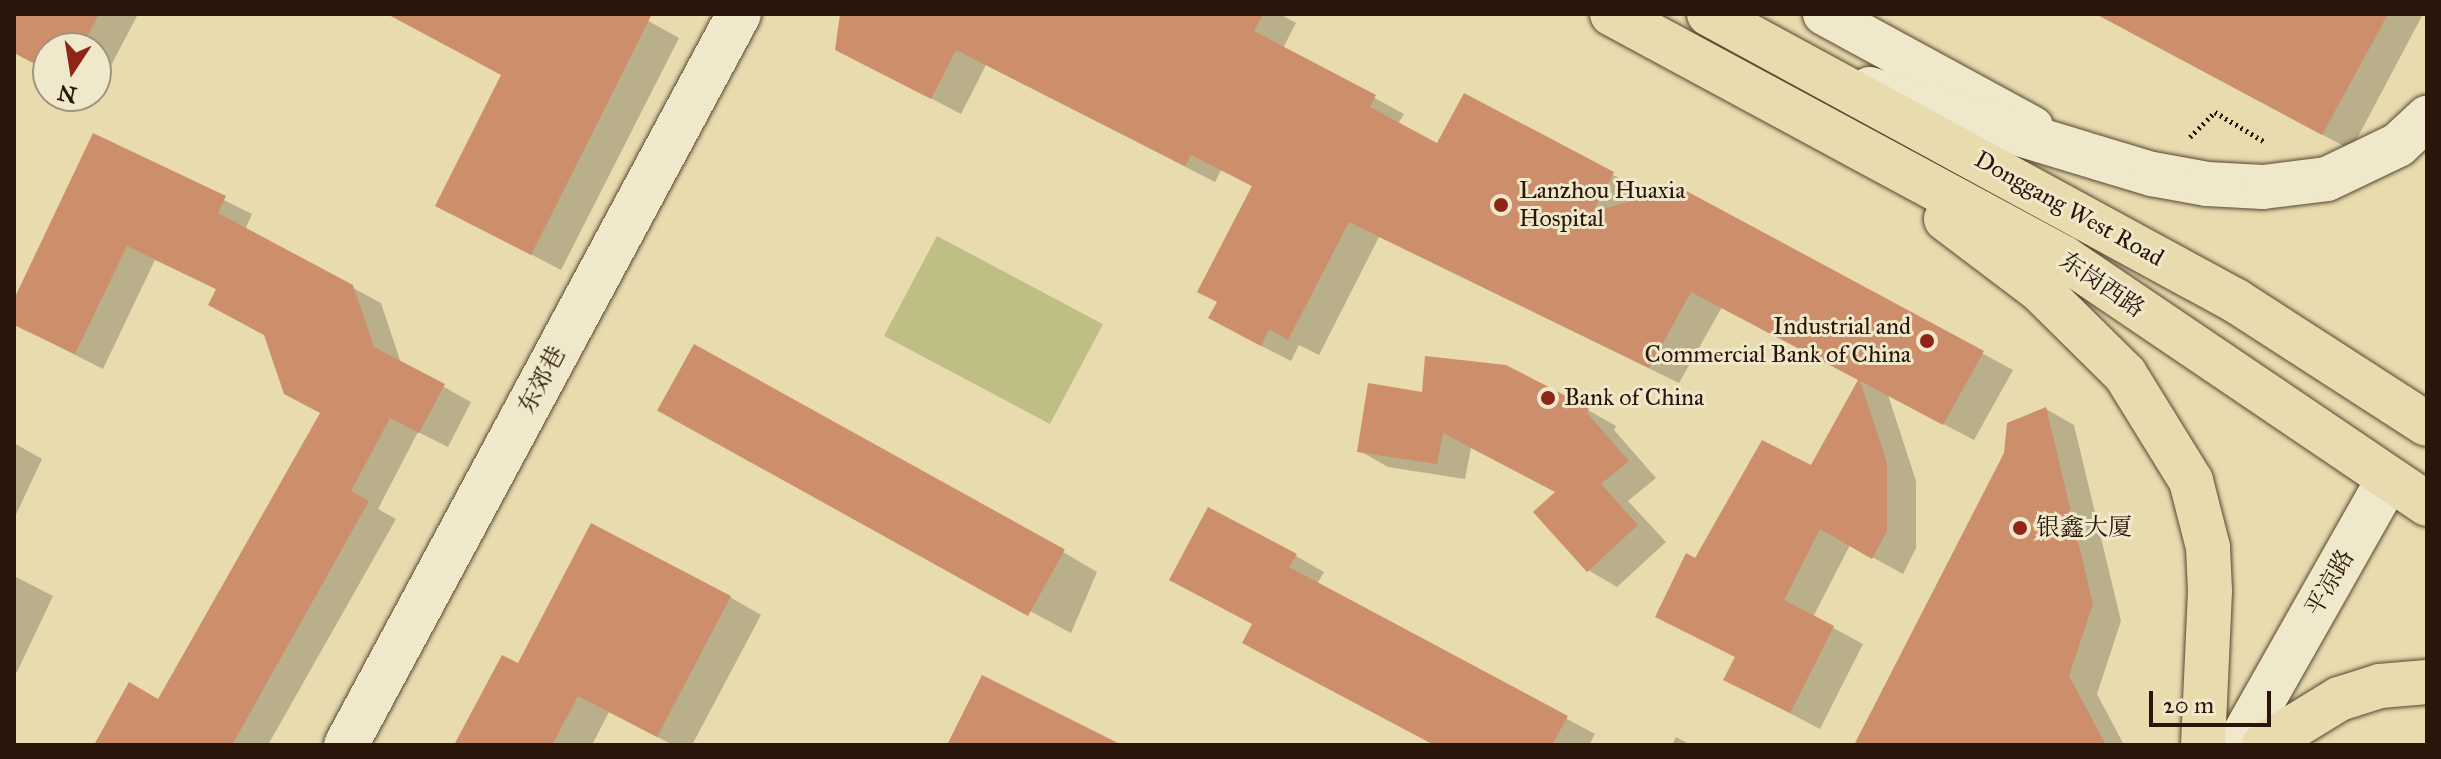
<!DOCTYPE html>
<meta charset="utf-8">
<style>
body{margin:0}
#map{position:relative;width:2441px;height:759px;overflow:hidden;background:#e8dbae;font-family:"IM FELL Great Primer","Noto Serif SC",serif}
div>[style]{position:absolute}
.green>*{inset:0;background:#bebe85;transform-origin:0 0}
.shadow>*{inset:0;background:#0003}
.building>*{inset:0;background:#cd8e6c;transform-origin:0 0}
.path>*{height:5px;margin-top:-2.5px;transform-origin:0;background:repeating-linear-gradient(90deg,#291509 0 2px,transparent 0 6px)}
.roads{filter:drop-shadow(0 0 2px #594632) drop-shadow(0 0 2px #594632)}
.minor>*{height:42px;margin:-21px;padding:0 21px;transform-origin:21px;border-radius:21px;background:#f0e8ca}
.tertiary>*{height:44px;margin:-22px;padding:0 22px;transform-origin:22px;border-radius:22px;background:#f0e8ca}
.secondary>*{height:44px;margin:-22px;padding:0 22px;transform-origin:22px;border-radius:22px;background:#f0e8ca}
.primary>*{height:44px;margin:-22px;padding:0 22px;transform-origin:22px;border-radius:22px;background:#e8dbae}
.dots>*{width:22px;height:22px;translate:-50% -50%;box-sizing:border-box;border:4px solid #f0e8ca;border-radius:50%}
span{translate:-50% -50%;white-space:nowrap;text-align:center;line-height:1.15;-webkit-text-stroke:6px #f0e8ca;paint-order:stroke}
.poi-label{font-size:24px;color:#291509}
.left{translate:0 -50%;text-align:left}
.right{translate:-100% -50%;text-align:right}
.street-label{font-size:24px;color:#291509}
.frame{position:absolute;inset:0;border:16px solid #291509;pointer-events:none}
.north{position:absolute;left:32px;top:32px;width:80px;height:80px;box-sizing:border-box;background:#f0e8ca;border:2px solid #a0947d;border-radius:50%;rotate:192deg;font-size:22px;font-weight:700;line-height:32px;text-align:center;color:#291509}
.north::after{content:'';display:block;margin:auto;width:28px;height:36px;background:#8f2418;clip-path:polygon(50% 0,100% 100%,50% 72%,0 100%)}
.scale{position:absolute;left:2149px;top:691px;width:122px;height:36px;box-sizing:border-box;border:4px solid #291509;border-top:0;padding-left:10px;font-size:24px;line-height:28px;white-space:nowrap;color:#291509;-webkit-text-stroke:6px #f0e8ca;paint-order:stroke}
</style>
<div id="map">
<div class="green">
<i style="left:937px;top:236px;width:188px;height:113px;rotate:28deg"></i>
</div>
<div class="shadow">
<i style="clip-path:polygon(14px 14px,138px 14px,96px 94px,96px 48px,48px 48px,48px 70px,14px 52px)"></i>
<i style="clip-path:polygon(389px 14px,636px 14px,679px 38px,561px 270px,438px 206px,504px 75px)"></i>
<i style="clip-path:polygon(842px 14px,1280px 14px,1296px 23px,1283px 48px,1404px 114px,1398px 124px,1438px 146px,1465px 96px,1643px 191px,1637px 201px,1679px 189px,2013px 370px,1974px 440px,1888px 395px,1916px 481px,1916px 548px,1903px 574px,1850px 545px,1813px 617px,1863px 644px,1820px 729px,1726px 680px,1737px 658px,1657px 616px,1696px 560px,1812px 468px,1860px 380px,1722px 307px,1679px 383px,1379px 237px,1319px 355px,1299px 345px,1291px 361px,1240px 335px,1219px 302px,1254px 187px,1221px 170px,1215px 182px,986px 65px,961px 114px,837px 49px)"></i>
<i style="clip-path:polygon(2096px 14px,2423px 14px,2351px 150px)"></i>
<i style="clip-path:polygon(94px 136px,252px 214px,245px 230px,381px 303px,401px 363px,471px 402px,448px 447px,418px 432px,378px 509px,396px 519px,268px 745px,96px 745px,159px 702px,322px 413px,266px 335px,218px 290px,155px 260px,103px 369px,14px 324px,14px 304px)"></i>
<i style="clip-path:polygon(1424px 394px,1588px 410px,1616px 426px,1614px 430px,1656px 478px,1628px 501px,1666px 542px,1617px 587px,1588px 570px,1557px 492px,1471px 448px,1465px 479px,1388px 467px,1360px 451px)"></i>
<i style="clip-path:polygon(2046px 409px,2074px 425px,2121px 621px,2097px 694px,2124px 745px,1857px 745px,2006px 453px)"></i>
<i style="clip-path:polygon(695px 431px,1063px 552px,1097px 572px,1071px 633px)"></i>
<i style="clip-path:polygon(14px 443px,42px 459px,14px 519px)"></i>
<i style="clip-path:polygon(1296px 556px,1324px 572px,1317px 584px,1595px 734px,1589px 745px,1436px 745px,1254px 624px,1200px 595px)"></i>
<i style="clip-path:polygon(14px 576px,53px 596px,17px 672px,14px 671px)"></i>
<i style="clip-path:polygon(730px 597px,761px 615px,692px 745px,673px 745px,609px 712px,592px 745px,456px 745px,519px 666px)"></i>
<i style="clip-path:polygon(1676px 737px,1691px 745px,1672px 745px)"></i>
</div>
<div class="building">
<i style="clip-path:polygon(14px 14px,99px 14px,81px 48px,48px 48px,48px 71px,14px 53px)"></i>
<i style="clip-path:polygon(387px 14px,652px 14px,531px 255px,435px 206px,501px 75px)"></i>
<i style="clip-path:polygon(840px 14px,1263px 14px,1254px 31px,1376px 95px,1370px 107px,1437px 143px,1464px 93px,1614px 172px,1593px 212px,1679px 187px,1984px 351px,1943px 425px,1860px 381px,1887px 463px,1887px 531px,1872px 559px,1820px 529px,1784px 600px,1834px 626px,1790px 713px,1723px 680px,1735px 657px,1655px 617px,1686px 553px,1695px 558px,1762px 440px,1811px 465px,1858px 380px,1691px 292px,1649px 368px,1349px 222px,1288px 340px,1269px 329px,1261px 346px,1208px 318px,1217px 302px,1197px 292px,1252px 186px,1191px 155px,1185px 166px,956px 50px,931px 99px,835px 50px)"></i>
<i style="clip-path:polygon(2096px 14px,2388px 14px,2322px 135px)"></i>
<i style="clip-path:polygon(93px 133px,226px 196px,218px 213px,353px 285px,374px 347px,445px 384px,419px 433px,390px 418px,351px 491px,369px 501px,232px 745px,94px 745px,129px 682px,158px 699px,320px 413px,284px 394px,264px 335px,208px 305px,216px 289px,127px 246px,75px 354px,14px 325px,14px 299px)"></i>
<i style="left:694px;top:344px;width:424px;height:76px;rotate:29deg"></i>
<i style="clip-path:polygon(1425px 356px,1506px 365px,1589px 408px,1587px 413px,1629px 461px,1601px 484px,1638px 525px,1587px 572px,1533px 512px,1555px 492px,1443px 433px,1437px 464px,1357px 452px,1368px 383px,1422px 392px)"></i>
<i style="clip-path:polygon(2046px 407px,2093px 604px,2069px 676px,2106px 745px,1854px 745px,2004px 453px,2007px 423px)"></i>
<i style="clip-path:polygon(1208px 507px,1297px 554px,1289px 567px,1568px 716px,1552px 745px,1434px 745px,1242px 643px,1252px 624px,1169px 580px)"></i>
<i style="clip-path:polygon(591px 523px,731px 596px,657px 737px,578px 696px,552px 745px,454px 745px,502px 655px,518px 663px)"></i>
<i style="clip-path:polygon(982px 675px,1122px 745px,947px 745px)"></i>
</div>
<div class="path">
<i style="left:2190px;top:137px;width:35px;rotate:-45deg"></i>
<i style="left:2215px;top:112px;width:58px;rotate:31deg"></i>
</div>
<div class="roads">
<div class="minor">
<i style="left:1824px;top:14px;width:237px;rotate:28.5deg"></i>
</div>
<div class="tertiary">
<i style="left:1870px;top:89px;width:295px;rotate:16.8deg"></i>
<i style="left:2152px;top:174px;width:56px;rotate:10.3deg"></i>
<i style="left:2207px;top:184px;width:56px;rotate:3.1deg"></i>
<i style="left:2263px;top:187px;width:64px;rotate:-7.1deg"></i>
<i style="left:2327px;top:179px;width:79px;rotate:-25.6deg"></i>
<i style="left:2398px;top:145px;width:40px;rotate:-43deg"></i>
<i style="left:346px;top:745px;width:830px;rotate:-61.74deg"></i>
</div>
<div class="secondary">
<i style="left:2238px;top:745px;width:302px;rotate:-60.5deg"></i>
</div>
<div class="primary">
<i style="left:1612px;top:14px;width:514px;rotate:28.36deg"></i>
<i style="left:2064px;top:258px;width:439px;rotate:34.1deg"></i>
<i style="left:1709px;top:14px;width:600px;rotate:28.57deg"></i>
<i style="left:2236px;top:301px;width:227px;rotate:32.8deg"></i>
<i style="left:1946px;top:219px;width:118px;rotate:37.1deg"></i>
<i style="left:2040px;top:290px;width:120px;rotate:44.7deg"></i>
<i style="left:2125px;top:374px;width:126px;rotate:58.3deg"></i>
<i style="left:2191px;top:481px;width:68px;rotate:75.6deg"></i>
<i style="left:2208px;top:547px;width:44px;rotate:87.4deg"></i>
<i style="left:2210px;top:591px;width:154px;rotate:92.6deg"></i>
<i style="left:2264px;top:745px;width:88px;rotate:-31.5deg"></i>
<i style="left:2339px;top:699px;width:43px;rotate:-17.6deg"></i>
<i style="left:2380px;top:686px;width:47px;rotate:-4.9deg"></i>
</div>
</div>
<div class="dots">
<i style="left:1501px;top:205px;background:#8f2418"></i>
<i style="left:1927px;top:341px;background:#8f2418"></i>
<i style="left:1548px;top:398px;background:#8f2418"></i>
<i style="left:2020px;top:528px;background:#8f2418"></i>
</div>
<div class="poi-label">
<span class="left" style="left:1519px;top:205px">Lanzhou Huaxia<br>Hospital</span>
<span class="right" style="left:1911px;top:341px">Industrial and<br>Commercial Bank of China</span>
<span class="left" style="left:1564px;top:398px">Bank of China</span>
<span class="left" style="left:2036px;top:528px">银鑫大厦</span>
</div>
<div class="street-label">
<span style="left:2069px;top:209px;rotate:29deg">Donggang West Road</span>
<span style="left:2102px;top:285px;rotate:34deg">东岗西路</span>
<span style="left:542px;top:380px;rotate:-62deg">东郊巷</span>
<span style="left:2330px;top:583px;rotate:-60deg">平凉路</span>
</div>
<div class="frame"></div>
<div class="north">N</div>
<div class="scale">20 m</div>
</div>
